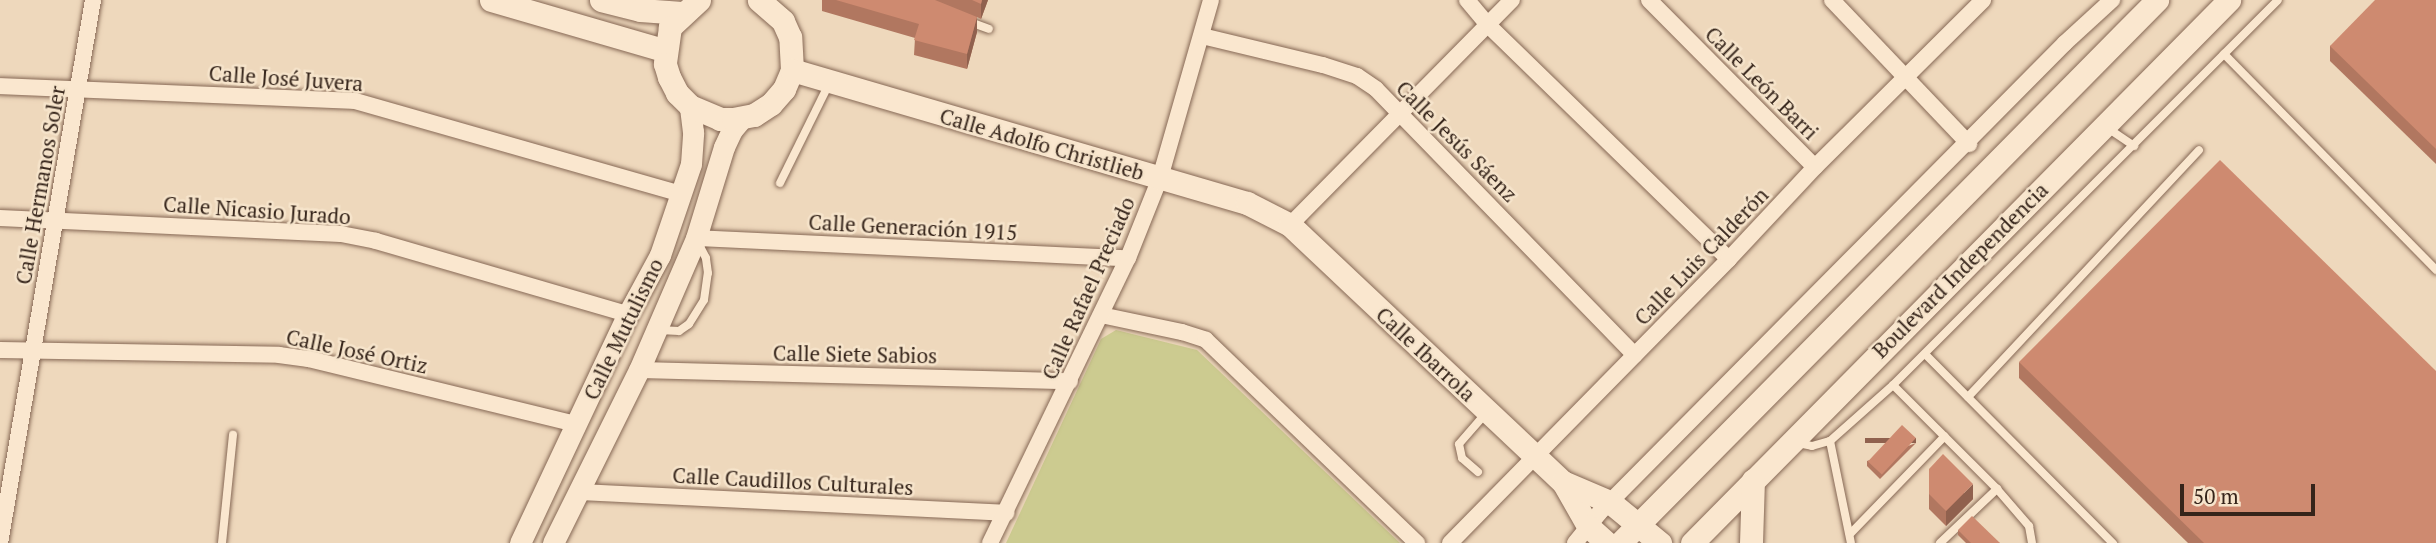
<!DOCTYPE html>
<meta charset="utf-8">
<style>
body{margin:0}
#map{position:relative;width:2436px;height:543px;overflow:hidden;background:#eed8bc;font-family:"PT Serif",serif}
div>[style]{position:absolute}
.green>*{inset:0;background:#cccb90}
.roads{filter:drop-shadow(0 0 2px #866855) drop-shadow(0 0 2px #866855)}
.service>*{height:8px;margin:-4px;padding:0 4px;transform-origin:4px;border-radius:4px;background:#fae7cf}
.minor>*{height:16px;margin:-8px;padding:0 8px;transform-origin:8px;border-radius:8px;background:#fae7cf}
.tertiary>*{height:21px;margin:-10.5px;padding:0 10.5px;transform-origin:10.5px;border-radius:10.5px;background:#fae7cf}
.secondary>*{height:23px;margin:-11.5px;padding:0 11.5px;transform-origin:11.5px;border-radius:11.5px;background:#fae7cf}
.wall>*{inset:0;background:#b17760}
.shaded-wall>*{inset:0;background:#90614e;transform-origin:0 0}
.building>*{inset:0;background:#ce8a70;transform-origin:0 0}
span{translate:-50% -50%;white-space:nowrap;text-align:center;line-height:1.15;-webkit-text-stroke:5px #f6e4cb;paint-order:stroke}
.street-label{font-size:21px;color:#35241a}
.scale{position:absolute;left:2180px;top:484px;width:135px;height:32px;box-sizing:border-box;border:4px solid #35241a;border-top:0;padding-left:9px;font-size:21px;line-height:24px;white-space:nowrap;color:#35241a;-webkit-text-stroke:5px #f6e4cb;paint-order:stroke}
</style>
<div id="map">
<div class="green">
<i style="clip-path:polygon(1116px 330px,1197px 350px,1400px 543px,1006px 543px,1101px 339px)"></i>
</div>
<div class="roads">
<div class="service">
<i style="left:970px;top:22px;width:20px;rotate:20deg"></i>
<i style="left:2224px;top:54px;width:303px;rotate:45.5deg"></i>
<i style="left:2106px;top:127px;width:34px;rotate:34deg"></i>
<i style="left:780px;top:183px;width:110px;rotate:-63.7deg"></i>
<i style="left:659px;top:330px;width:20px;rotate:3deg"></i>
<i style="left:679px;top:331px;width:12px;rotate:-35deg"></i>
<i style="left:689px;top:324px;width:28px;rotate:-58deg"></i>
<i style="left:704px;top:300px;width:27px;rotate:-82deg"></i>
<i style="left:708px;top:273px;width:15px;rotate:-98deg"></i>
<i style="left:706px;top:258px;width:17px;rotate:-118deg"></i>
<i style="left:1925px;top:354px;width:267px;rotate:45.2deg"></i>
<i style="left:1893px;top:385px;width:147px;rotate:45deg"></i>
<i style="left:1997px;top:489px;width:49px;rotate:49.1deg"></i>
<i style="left:2029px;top:526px;width:17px;rotate:80deg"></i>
<i style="left:1968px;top:397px;width:338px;rotate:-46.9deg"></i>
<i style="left:1830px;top:441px;width:104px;rotate:78.4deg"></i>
<i style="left:1798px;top:443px;width:14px;rotate:12deg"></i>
<i style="left:1812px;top:446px;width:19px;rotate:-16deg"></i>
<i style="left:1830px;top:441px;width:84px;rotate:-41.6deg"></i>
<i style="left:1893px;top:385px;width:544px;rotate:-45deg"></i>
<i style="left:1478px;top:472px;width:21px;rotate:-139deg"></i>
<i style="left:1462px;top:458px;width:14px;rotate:-102deg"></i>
<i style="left:1459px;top:444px;width:40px;rotate:-49deg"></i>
<i style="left:1850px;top:534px;width:136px;rotate:-45.9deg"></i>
<i style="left:222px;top:543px;width:109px;rotate:-84.2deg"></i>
<i style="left:1940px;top:543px;width:79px;rotate:-43.5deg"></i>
</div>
<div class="minor">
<i style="left:1467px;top:0;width:33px;rotate:50deg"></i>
<i style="left:1488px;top:25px;width:336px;rotate:44.2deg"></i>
<i style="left:1649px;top:0;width:235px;rotate:45.2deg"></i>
<i style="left:1832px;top:0;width:199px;rotate:46.4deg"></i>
<i style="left:1202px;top:36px;width:124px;rotate:13.5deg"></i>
<i style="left:1323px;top:65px;width:36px;rotate:18deg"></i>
<i style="left:1357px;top:76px;width:23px;rotate:34deg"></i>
<i style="left:1376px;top:89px;width:371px;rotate:45.8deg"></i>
<i style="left:0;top:86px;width:355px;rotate:2.4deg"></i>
<i style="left:355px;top:101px;width:340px;rotate:15.9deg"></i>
<i style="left:0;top:218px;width:341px;rotate:2.7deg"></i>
<i style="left:341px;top:234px;width:36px;rotate:11deg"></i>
<i style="left:376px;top:241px;width:262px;rotate:16.2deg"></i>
<i style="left:1290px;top:225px;width:316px;rotate:-45.4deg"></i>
<i style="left:696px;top:238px;width:432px;rotate:2.7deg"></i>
<i style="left:1101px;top:315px;width:83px;rotate:11.9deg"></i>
<i style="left:1182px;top:332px;width:25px;rotate:18deg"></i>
<i style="left:1206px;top:340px;width:293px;rotate:43.9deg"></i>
<i style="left:0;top:350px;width:279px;rotate:1deg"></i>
<i style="left:279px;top:355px;width:30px;rotate:8deg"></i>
<i style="left:309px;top:359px;width:275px;rotate:13.7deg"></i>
<i style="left:639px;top:370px;width:431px;rotate:1.5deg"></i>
<i style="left:578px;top:492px;width:429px;rotate:2.8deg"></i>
<i style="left:0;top:543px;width:551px;rotate:-80.28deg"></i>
<i style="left:990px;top:543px;width:317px;rotate:-64.2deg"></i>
<i style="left:1128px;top:258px;width:86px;rotate:-68.2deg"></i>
<i style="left:1160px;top:178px;width:185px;rotate:-74deg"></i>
<i style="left:1450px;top:543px;width:398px;rotate:-45.5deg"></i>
<i style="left:1729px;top:259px;width:126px;rotate:-46.9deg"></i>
<i style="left:1815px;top:167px;width:237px;rotate:-44.8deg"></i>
<i style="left:1575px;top:543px;width:38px;rotate:-51deg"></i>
<i style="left:1599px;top:513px;width:662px;rotate:-45.24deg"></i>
<i style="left:2065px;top:43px;width:64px;rotate:-42.5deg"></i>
</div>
<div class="tertiary">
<i style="left:520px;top:543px;width:253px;rotate:-64.8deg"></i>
<i style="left:628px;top:314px;width:67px;rotate:-61.5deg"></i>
<i style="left:660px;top:255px;width:96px;rotate:-71.2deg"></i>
<i style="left:691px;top:164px;width:32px;rotate:-86deg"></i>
<i style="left:693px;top:132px;width:26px;rotate:-97deg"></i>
<i style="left:553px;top:543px;width:193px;rotate:-63.6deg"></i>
<i style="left:639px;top:370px;width:144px;rotate:-66.6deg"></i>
<i style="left:696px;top:238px;width:95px;rotate:-72.9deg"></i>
<i style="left:724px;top:147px;width:19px;rotate:-65deg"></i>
<i style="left:732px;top:130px;width:17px;rotate:-50deg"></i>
</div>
<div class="secondary">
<i style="left:491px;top:0;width:182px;rotate:16.2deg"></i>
<i style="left:601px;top:0;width:40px;rotate:14.4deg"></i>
<i style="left:640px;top:10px;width:42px;rotate:4.1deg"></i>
<i style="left:699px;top:0;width:40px;rotate:137deg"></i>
<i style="left:670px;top:27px;width:37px;rotate:98deg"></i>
<i style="left:665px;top:64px;width:14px;rotate:73deg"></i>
<i style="left:669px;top:77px;width:18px;rotate:63deg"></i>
<i style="left:677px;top:93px;width:18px;rotate:45deg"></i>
<i style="left:690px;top:106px;width:33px;rotate:23deg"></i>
<i style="left:720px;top:119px;width:13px"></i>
<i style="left:733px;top:119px;width:21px;rotate:-11deg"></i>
<i style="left:754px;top:115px;width:20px;rotate:-33deg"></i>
<i style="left:771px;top:104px;width:20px;rotate:-49deg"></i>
<i style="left:784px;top:89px;width:21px;rotate:-67deg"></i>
<i style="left:792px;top:70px;width:33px;rotate:-93deg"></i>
<i style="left:790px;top:37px;width:17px;rotate:-114deg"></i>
<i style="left:783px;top:21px;width:32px;rotate:-139deg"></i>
<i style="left:792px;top:70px;width:474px;rotate:16.3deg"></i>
<i style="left:1247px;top:203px;width:48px;rotate:27.1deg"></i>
<i style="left:1290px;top:225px;width:375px;rotate:43.3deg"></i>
<i style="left:1563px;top:482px;width:51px;rotate:60.4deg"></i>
<i style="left:1588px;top:526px;width:25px;rotate:42deg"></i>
<i style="left:1563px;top:482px;width:51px;rotate:23.1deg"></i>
<i style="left:1610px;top:502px;width:65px;rotate:39.4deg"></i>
<i style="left:1620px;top:543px;width:764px;rotate:-45.32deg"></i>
<i style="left:1692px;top:543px;width:764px;rotate:-45.32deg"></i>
<i style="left:1751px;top:543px;width:63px;rotate:-88.2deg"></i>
</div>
</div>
<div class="wall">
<i style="clip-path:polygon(822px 0,988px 0,981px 19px,977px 17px,977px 32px,967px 69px,914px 55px,915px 38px,822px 11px)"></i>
<i style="clip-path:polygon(2436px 0,2436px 164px,2330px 61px,2330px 46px)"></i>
<i style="clip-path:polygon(2019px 362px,2436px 543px,2188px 543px,2019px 378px)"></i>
<i style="clip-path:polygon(1916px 443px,1880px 479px,1867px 466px,1867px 461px)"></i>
<i style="clip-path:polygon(1929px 469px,1973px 499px,1946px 526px,1929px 509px)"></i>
<i style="clip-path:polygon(1958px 530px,2000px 543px,1966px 543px,1958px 535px)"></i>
</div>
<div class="shaded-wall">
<i style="clip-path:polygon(982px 0,988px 0,981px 19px,981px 4px)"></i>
<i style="clip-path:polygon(977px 17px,977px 32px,967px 69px,967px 54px)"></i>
<i style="left:1916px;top:438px;width:5px;height:51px;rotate:90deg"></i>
<i style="clip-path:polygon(1973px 484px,1973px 499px,1946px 526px,1946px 511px)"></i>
</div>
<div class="building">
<i style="clip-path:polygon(836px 0,935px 0,977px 17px,967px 54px,914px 40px,919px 24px)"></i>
<i style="clip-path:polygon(972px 0,982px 0,981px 4px)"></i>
<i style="clip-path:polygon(2375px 0,2436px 0,2436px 149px,2330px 46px)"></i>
<i style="clip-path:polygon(2220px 160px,2436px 371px,2436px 543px,2204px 543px,2019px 362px)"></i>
<i style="left:1902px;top:425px;width:19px;height:50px;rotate:43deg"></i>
<i style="clip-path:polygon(1943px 454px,1973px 484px,1946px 511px,1929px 494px,1929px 469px)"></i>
<i style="clip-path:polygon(1972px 516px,2000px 543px,1971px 543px,1958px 530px)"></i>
</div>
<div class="street-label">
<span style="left:286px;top:78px;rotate:4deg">Calle José Juvera</span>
<span style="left:1762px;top:83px;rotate:45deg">Calle León Barri</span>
<span style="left:1457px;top:141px;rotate:45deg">Calle Jesús Sáenz</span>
<span style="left:1042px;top:144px;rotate:16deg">Calle Adolfo Christlieb</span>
<span style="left:40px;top:185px;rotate:-80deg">Calle Hermanos Soler</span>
<span style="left:257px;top:210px;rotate:4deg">Calle Nicasio Jurado</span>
<span style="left:913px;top:227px;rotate:3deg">Calle Generación 1915</span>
<span style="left:1701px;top:256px;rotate:-46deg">Calle Luis Calderón</span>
<span style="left:1960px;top:270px;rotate:-45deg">Boulevard Independencia</span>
<span style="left:1088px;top:288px;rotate:-66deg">Calle Rafael Preciado</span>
<span style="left:623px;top:329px;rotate:-64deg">Calle Mutulismo</span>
<span style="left:357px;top:351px;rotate:12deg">Calle José Ortiz</span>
<span style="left:855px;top:354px;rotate:1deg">Calle Siete Sabios</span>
<span style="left:1426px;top:354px;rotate:43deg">Calle Ibarrola</span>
<span style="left:793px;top:481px;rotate:3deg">Calle Caudillos Culturales</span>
</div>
<div class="scale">50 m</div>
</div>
